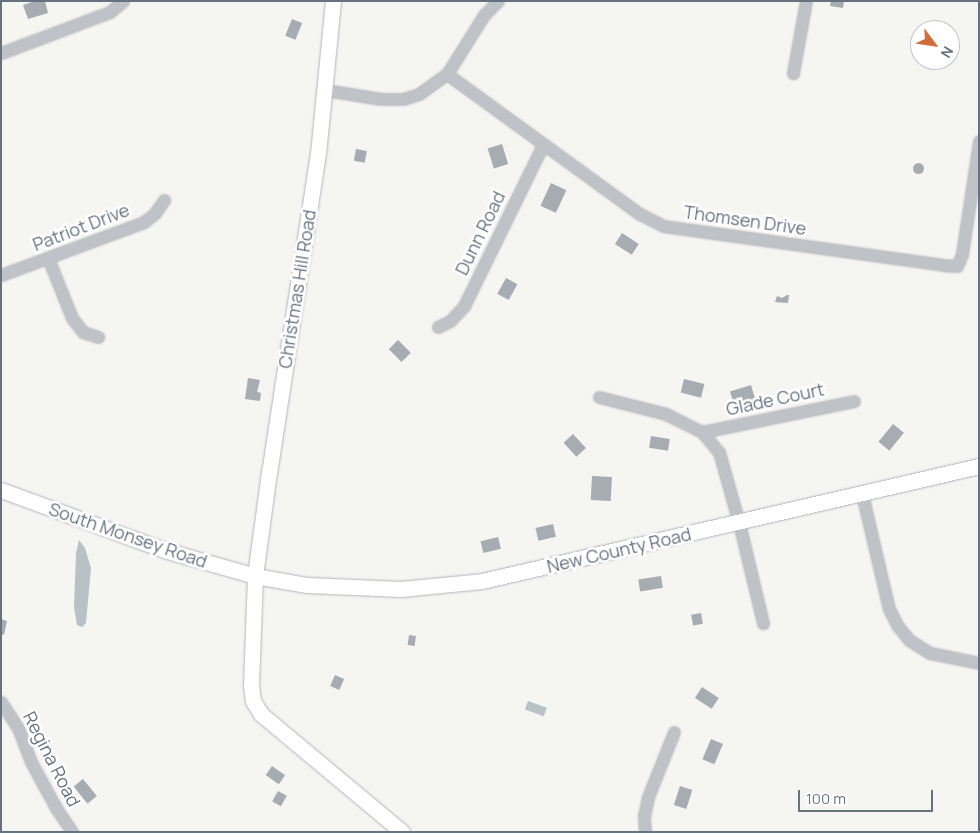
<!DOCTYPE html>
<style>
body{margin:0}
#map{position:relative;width:980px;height:833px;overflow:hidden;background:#f5f5f2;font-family:Manrope,sans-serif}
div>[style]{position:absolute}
.water>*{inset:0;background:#b8c1c6;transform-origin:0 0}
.building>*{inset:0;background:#a7acb2;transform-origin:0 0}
.round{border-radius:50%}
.roads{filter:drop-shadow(0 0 1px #b2b5ba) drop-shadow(0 0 1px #b2b5ba)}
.street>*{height:11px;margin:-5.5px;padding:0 5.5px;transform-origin:5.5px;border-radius:5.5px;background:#bfc2c6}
.secondary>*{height:15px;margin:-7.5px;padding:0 7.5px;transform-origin:7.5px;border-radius:7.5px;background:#fff}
span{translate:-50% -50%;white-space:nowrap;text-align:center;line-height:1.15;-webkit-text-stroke:5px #fff;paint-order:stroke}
.street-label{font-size:18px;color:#677280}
.frame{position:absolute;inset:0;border:2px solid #677280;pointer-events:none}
.north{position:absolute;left:910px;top:20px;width:50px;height:50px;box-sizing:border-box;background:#fff;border:1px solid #c2c7cc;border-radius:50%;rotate:121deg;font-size:14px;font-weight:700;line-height:20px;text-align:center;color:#677280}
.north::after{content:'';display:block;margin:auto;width:18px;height:22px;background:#d06d38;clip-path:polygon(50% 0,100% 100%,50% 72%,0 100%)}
.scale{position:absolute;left:798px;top:790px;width:135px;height:22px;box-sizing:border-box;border:2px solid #677280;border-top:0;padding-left:6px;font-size:15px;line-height:18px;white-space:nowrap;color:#677280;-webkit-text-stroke:4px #fff;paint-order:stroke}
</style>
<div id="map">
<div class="water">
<i style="clip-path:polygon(79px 540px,85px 548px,91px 568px,86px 623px,82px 627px,77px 625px,74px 607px,76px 553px)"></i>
<i style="left:528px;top:701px;width:20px;height:9px;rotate:20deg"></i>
</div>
<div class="building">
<i style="clip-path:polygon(35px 1px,45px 1px,48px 13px,28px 19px,23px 5px)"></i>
<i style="clip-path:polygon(831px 1px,844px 1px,843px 8px,830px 6px)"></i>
<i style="left:292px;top:19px;width:11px;height:18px;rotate:22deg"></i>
<i style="left:502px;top:144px;width:21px;height:15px;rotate:73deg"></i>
<i style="left:356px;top:149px;width:11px;height:12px;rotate:10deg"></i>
<i class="round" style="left:912.5px;top:162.5px;width:11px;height:11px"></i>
<i style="left:551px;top:183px;width:17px;height:25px;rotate:25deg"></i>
<i style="left:622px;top:233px;width:20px;height:13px;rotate:33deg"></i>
<i style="left:506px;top:278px;width:13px;height:18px;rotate:29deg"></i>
<i style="clip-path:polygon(787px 295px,789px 295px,788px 303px,775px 302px,777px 296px,782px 298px)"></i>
<i style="left:398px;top:340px;width:18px;height:13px;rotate:45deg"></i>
<i style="clip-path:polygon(248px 378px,260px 380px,257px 392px,261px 393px,260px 401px,245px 399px)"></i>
<i style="left:684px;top:379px;width:21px;height:14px;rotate:14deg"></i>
<i style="left:751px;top:385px;width:14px;height:22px;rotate:73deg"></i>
<i style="left:893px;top:424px;width:14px;height:23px;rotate:39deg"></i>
<i style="left:573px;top:434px;width:19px;height:13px;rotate:47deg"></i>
<i style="left:651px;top:436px;width:19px;height:12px;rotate:9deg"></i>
<i style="left:592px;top:476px;width:20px;height:24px;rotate:3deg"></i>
<i style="left:553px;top:524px;width:13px;height:18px;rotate:77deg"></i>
<i style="left:498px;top:537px;width:12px;height:18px;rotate:76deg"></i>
<i style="left:661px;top:576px;width:12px;height:23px;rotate:81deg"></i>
<i style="left:701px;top:613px;width:11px;height:10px;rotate:80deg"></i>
<i style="clip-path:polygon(1px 619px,7px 621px,4px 635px,1px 634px)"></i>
<i style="left:409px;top:635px;width:7px;height:10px;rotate:8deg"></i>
<i style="left:335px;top:675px;width:10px;height:12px;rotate:24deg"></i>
<i style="left:702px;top:687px;width:20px;height:13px;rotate:33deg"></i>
<i style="left:711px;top:739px;width:13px;height:22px;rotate:23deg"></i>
<i style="left:272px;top:766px;width:16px;height:11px;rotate:35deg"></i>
<i style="left:83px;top:779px;width:22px;height:12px;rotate:51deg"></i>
<i style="left:680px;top:786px;width:13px;height:20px;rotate:18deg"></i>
<i style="left:278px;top:791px;width:10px;height:12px;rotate:29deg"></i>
</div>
<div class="roads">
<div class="street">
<i style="left:1px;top:53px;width:116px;rotate:-20.6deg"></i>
<i style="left:110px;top:12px;width:17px;rotate:-40deg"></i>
<i style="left:793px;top:73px;width:73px;rotate:-79.8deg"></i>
<i style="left:447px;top:74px;width:236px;rotate:36deg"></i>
<i style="left:638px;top:213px;width:28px;rotate:27deg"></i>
<i style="left:663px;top:226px;width:283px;rotate:7.9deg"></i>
<i style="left:943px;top:265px;width:14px;rotate:4deg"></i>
<i style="left:957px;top:266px;width:13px;rotate:-67deg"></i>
<i style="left:962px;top:254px;width:114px;rotate:-81.4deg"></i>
<i style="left:325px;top:90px;width:57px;rotate:9.1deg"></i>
<i style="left:381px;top:99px;width:22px"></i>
<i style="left:403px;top:99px;width:17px;rotate:-17deg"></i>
<i style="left:419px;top:94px;width:34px;rotate:-36deg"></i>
<i style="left:447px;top:74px;width:70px;rotate:-57.9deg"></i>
<i style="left:484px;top:15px;width:20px;rotate:-45deg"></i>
<i style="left:48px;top:258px;width:65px;rotate:68.2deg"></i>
<i style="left:72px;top:318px;width:18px;rotate:52deg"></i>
<i style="left:83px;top:332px;width:16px;rotate:18deg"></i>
<i style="left:1px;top:275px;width:153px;rotate:-20.3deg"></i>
<i style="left:144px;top:222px;width:14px;rotate:-39deg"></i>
<i style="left:155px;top:213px;width:16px;rotate:-55deg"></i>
<i style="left:438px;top:327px;width:13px;rotate:-27deg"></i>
<i style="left:450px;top:321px;width:21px;rotate:-47deg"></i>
<i style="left:464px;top:306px;width:179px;rotate:-63.9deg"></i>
<i style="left:599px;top:397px;width:69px;rotate:14.2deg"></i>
<i style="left:666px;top:414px;width:40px;rotate:26.6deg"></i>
<i style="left:702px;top:432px;width:26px;rotate:50deg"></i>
<i style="left:719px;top:452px;width:74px;rotate:74.3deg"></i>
<i style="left:739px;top:523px;width:103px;rotate:76.5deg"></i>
<i style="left:702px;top:432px;width:155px;rotate:-11.5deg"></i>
<i style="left:862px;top:494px;width:118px;rotate:76.8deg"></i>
<i style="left:889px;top:609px;width:18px;rotate:63deg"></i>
<i style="left:897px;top:625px;width:19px;rotate:51deg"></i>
<i style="left:909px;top:640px;width:25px;rotate:32deg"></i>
<i style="left:930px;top:653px;width:50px;rotate:11.5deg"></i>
<i style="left:1px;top:702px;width:31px;rotate:57deg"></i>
<i style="left:18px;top:728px;width:36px;rotate:69deg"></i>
<i style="left:31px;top:762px;width:52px;rotate:61.5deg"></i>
<i style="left:56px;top:808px;width:29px;rotate:56deg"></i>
<i style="left:645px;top:832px;width:16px;rotate:-94deg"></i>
<i style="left:644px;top:816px;width:19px;rotate:-78deg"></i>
<i style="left:648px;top:797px;width:70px;rotate:-68.2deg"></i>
</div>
<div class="secondary">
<i style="left:333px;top:1px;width:153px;rotate:95.6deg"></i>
<i style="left:318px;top:153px;width:323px;rotate:98.7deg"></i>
<i style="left:269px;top:472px;width:105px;rotate:97.7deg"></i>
<i style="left:255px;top:576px;width:109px;rotate:92.1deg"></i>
<i style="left:251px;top:685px;width:16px;rotate:83deg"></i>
<i style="left:253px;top:701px;width:15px;rotate:58deg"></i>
<i style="left:261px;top:714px;width:184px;rotate:39.9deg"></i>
<i style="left:1px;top:490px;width:174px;rotate:20.2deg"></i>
<i style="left:164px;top:550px;width:95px;rotate:15.9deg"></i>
<i style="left:255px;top:576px;width:53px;rotate:9.8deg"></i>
<i style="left:307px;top:585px;width:94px;rotate:2.4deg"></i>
<i style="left:401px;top:589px;width:81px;rotate:-5.6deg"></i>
<i style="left:482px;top:581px;width:510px;rotate:-13.03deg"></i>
</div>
</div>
<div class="street-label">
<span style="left:745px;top:220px;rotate:8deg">Thomsen Drive</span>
<span style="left:81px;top:227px;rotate:-21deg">Patriot Drive</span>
<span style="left:480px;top:233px;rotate:-64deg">Dunn Road</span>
<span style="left:297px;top:289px;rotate:-81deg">Christmas Hill Road</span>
<span style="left:775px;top:399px;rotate:-12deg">Glade Court</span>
<span style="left:128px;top:535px;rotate:19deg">South Monsey Road</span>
<span style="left:619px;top:550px;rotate:-13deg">New County Road</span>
<span style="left:52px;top:759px;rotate:63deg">Regina Road</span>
</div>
<div class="frame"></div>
<div class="north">N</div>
<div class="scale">100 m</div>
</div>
